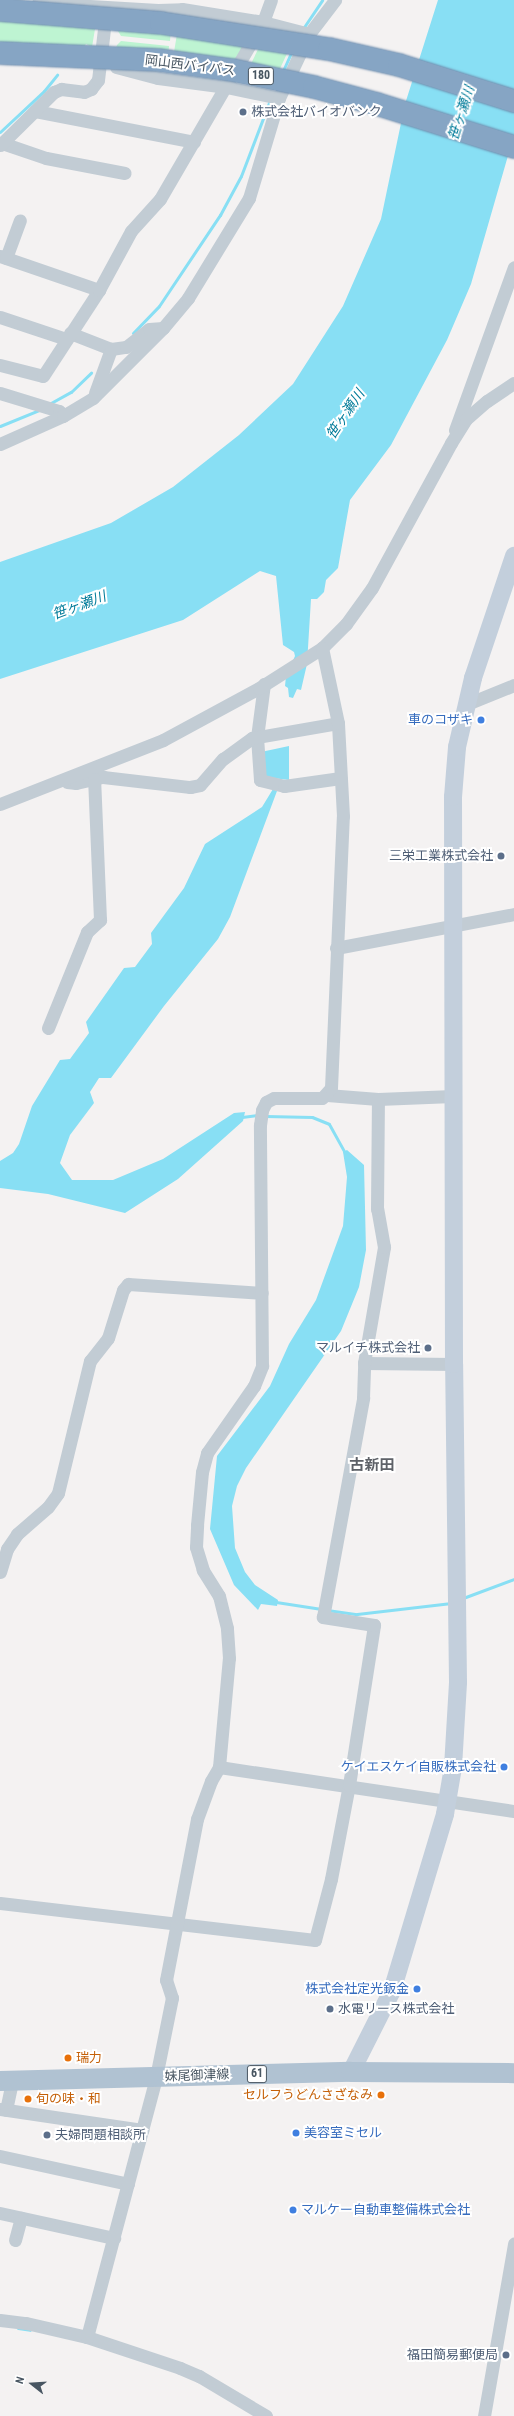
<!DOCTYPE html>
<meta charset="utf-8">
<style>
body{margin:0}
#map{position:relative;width:514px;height:2416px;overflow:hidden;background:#f4f2f2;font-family:"Roboto Condensed","Noto Sans JP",sans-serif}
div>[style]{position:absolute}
.green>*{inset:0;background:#bef4d2}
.water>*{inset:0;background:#88dff4}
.stream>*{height:3px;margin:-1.5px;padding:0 1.5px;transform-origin:1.5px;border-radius:1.5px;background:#88dff4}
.street>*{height:13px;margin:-6.5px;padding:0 6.5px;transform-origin:6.5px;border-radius:6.5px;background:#c2ccd4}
.secondary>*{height:18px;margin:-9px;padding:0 9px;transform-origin:9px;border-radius:9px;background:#c3cfdc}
.primary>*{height:20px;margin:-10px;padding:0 10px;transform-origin:10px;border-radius:10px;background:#b0c2d2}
.bridges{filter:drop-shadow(0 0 1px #7190b0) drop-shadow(0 0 1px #7190b0)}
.highway-bridge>*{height:22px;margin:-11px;padding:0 11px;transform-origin:11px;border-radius:11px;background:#86a5c4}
.dots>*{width:11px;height:11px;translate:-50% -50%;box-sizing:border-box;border:2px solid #fff;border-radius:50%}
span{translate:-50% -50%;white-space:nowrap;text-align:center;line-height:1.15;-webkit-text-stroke:4px #fff;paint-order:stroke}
.shield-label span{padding:1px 3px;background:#fff;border:1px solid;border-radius:3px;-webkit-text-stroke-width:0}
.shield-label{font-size:12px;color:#485662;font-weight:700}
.street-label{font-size:13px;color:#485662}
.service-label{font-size:13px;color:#4e5e75}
.left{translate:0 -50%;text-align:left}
.right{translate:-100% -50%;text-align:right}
.shop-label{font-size:13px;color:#366cbe}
.food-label{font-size:13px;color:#c56008}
.water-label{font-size:14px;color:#037c9a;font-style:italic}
.quarter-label{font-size:15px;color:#5e6268;font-weight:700}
.north{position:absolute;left:12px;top:2364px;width:40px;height:40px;-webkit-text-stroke:3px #fff;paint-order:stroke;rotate:287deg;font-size:11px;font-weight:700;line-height:16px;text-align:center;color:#485662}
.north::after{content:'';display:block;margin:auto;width:14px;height:18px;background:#485662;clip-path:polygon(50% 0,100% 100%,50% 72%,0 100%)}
</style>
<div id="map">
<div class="green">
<i style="clip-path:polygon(0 17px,96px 23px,92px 47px,86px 44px,83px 48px,0 45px)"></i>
<i style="clip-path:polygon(119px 23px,171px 29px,170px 41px,121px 36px,118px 31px)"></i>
<i style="clip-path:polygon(178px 28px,247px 39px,232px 66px,173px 58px)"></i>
<i style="clip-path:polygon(121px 41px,169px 46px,168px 57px,115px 52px,117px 45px)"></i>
<i style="clip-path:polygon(262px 41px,291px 45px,277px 75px,248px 70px)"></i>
</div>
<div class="water">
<i style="clip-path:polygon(438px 0,514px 0,514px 135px,471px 284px,447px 340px,391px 445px,350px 500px,338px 568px,326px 580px,324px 592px,317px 599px,311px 599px,307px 664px,301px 690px,297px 689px,293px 698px,289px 697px,288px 688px,285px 686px,286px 676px,295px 656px,294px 652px,283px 645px,276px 576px,260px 571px,183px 620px,0 679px,0 562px,111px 523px,173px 487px,239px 435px,293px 384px,343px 306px,381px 219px,405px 104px)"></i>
<i style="clip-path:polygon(289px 746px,289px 780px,264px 777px,261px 752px)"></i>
<i style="clip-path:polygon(273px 789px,277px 791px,230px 917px,218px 939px,164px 1006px,111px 1078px,99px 1078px,90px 1092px,94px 1103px,70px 1135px,60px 1163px,72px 1180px,113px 1180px,163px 1159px,234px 1113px,245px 1112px,243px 1121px,178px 1179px,125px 1213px,48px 1194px,0 1188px,0 1161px,13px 1153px,19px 1144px,32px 1106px,60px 1060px,70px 1059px,89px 1033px,86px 1022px,124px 968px,135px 967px,152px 944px,151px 933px,184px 888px,205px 844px,262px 807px)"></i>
<i style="clip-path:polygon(347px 1150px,364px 1165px,366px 1250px,359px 1287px,341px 1331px,246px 1468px,237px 1486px,232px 1506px,235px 1548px,245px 1572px,255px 1585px,278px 1600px,277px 1606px,261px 1604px,258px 1610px,234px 1585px,210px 1529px,217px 1456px,270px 1386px,289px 1344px,316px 1300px,343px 1226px,347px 1177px,343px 1152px)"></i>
</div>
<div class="stream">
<i style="left:302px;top:30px;width:36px;rotate:-56deg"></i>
<i style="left:282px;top:73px;width:24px;rotate:-66deg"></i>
<i style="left:0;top:132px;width:60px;rotate:-43deg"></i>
<i style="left:44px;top:91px;width:21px;rotate:-51deg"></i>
<i style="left:133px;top:333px;width:37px;rotate:-46deg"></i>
<i style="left:159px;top:306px;width:110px;rotate:-56.2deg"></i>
<i style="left:220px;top:215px;width:44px;rotate:-61.7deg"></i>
<i style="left:241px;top:176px;width:81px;rotate:-69.1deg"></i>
<i style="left:49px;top:404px;width:25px;rotate:-29deg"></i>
<i style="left:71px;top:392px;width:28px;rotate:-44deg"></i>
<i style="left:0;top:426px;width:42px;rotate:-22.3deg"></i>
<i style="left:265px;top:1116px;width:47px;rotate:1.2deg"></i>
<i style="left:312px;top:1117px;width:18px;rotate:22deg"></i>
<i style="left:329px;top:1124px;width:33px;rotate:61deg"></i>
<i style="left:242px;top:1117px;width:16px;rotate:-7deg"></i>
<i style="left:463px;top:1598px;width:54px;rotate:-20.4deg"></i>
<i style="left:276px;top:1602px;width:46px;rotate:8.8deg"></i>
<i style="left:327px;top:1610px;width:30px;rotate:8deg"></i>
<i style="left:357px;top:1614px;width:95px;rotate:-6.7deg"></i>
<i style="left:18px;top:2328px;width:12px;rotate:9deg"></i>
</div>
<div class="street">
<i style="left:38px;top:3px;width:120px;rotate:3.3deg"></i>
<i style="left:158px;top:10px;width:24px;rotate:-2deg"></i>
<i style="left:182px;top:9px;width:82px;rotate:9.1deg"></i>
<i style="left:263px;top:22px;width:48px;rotate:14.6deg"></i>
<i style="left:116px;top:67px;width:43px;rotate:14.7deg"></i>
<i style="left:158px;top:78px;width:69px;rotate:7.5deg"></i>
<i style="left:226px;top:87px;width:54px;rotate:11.7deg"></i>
<i style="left:35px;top:111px;width:162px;rotate:11deg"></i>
<i style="left:2px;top:143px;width:46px;rotate:18.8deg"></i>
<i style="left:46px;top:158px;width:80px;rotate:10.8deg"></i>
<i style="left:0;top:145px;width:76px;rotate:-44.5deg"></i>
<i style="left:54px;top:92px;width:8px;rotate:-23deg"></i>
<i style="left:61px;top:89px;width:23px;rotate:7deg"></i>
<i style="left:84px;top:92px;width:8px;rotate:-23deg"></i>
<i style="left:91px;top:89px;width:11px;rotate:-52deg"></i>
<i style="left:98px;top:80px;width:68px;rotate:-83.3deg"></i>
<i style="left:0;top:256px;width:105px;rotate:19deg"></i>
<i style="left:6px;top:258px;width:40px;rotate:-69.8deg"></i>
<i style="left:0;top:317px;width:70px;rotate:18.4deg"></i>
<i style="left:70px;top:333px;width:44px;rotate:21.3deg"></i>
<i style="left:0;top:365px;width:44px;rotate:14.3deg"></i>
<i style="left:43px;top:376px;width:103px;rotate:-56.9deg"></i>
<i style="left:99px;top:290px;width:67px;rotate:-61.5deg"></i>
<i style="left:131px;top:231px;width:43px;rotate:-47.8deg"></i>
<i style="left:160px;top:199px;width:205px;rotate:-59.8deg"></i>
<i style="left:263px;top:22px;width:23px;rotate:-70deg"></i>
<i style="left:0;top:393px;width:62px;rotate:17deg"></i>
<i style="left:59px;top:411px;width:6px;rotate:51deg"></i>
<i style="left:95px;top:393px;width:47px;rotate:-70deg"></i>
<i style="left:111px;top:349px;width:15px;rotate:-8deg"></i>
<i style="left:126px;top:347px;width:29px;rotate:-38deg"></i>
<i style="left:149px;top:329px;width:14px;rotate:-4deg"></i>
<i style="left:455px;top:430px;width:173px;rotate:-70.1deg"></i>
<i style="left:0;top:444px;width:69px;rotate:-24deg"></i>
<i style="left:63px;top:416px;width:35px;rotate:-31deg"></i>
<i style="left:93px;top:398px;width:99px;rotate:-45deg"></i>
<i style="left:163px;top:328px;width:39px;rotate:-50deg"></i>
<i style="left:188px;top:298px;width:117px;rotate:-58.6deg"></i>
<i style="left:249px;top:198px;width:104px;rotate:-73.3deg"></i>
<i style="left:279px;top:98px;width:71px;rotate:-64.9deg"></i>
<i style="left:309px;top:34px;width:43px;rotate:-52.6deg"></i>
<i style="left:264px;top:684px;width:53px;rotate:97.5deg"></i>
<i style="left:257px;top:737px;width:43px;rotate:86deg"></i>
<i style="left:260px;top:780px;width:25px;rotate:14deg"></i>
<i style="left:284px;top:786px;width:57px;rotate:-8.1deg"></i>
<i style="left:467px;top:704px;width:51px;rotate:-22deg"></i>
<i style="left:67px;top:782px;width:9px;rotate:6deg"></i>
<i style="left:76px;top:783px;width:28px;rotate:-13deg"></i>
<i style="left:103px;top:777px;width:88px;rotate:6.6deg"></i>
<i style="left:190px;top:787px;width:10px;rotate:-11deg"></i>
<i style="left:200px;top:785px;width:35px;rotate:-49deg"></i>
<i style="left:223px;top:759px;width:36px;rotate:-36deg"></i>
<i style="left:252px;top:738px;width:87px;rotate:-9.9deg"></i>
<i style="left:0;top:804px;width:175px;rotate:-21.4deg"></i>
<i style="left:163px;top:740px;width:109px;rotate:-28.4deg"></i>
<i style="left:259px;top:688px;width:75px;rotate:-32.4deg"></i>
<i style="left:322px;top:648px;width:34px;rotate:-45deg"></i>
<i style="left:346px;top:624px;width:44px;rotate:-54.2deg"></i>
<i style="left:372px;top:588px;width:165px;rotate:-61.4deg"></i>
<i style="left:451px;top:443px;width:28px;rotate:-58deg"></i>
<i style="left:466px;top:419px;width:28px;rotate:-41deg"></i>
<i style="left:487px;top:401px;width:32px;rotate:-34deg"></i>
<i style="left:336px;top:948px;width:181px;rotate:-10.8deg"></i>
<i style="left:48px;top:1028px;width:104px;rotate:-67.9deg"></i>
<i style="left:87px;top:932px;width:18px;rotate:-43deg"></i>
<i style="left:100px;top:920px;width:141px;rotate:-92.4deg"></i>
<i style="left:327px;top:1095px;width:51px;rotate:4.5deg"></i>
<i style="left:378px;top:1099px;width:75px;rotate:-2.3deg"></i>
<i style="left:364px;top:1363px;width:90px;rotate:0.6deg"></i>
<i style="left:0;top:1572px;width:24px;rotate:-73deg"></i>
<i style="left:7px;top:1549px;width:18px;rotate:-56deg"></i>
<i style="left:17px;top:1534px;width:41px;rotate:-41.1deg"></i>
<i style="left:48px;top:1507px;width:17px;rotate:-54deg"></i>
<i style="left:58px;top:1493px;width:136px;rotate:-76.4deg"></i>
<i style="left:90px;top:1361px;width:29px;rotate:-52deg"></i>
<i style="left:108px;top:1338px;width:50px;rotate:-72.6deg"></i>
<i style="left:123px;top:1290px;width:8px;rotate:-50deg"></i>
<i style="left:128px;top:1284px;width:134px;rotate:3.8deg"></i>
<i style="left:219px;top:1767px;width:298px;rotate:8.5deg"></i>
<i style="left:0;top:1903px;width:317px;rotate:6.7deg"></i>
<i style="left:315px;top:1940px;width:63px;rotate:-75.3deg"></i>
<i style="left:331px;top:1879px;width:96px;rotate:-79.2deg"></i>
<i style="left:349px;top:1785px;width:162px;rotate:-81.1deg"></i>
<i style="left:374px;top:1625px;width:52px;rotate:-171.1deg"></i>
<i style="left:323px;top:1617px;width:223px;rotate:-79.6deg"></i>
<i style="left:363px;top:1398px;width:35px;rotate:-88deg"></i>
<i style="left:364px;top:1363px;width:118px;rotate:-80.2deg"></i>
<i style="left:384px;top:1247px;width:39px;rotate:-100deg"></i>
<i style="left:377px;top:1209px;width:110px;rotate:-89.5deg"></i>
<i style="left:0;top:2109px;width:144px;rotate:8.4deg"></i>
<i style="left:6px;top:2110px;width:30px;rotate:-78deg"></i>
<i style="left:0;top:2156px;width:131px;rotate:12.3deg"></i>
<i style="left:0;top:2213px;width:117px;rotate:12.4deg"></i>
<i style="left:15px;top:2240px;width:23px;rotate:-75deg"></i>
<i style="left:0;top:2320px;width:26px;rotate:7deg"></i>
<i style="left:26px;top:2323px;width:63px;rotate:12.9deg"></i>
<i style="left:87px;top:2337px;width:98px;rotate:18.4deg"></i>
<i style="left:180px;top:2368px;width:21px;rotate:23deg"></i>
<i style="left:199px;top:2376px;width:78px;rotate:30.8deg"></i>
<i style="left:87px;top:2337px;width:269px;rotate:-75.1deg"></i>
<i style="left:156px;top:2077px;width:81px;rotate:-78.6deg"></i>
<i style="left:172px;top:1998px;width:19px;rotate:-108deg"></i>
<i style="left:166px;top:1980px;width:164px;rotate:-79.1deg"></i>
<i style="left:197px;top:1819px;width:40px;rotate:-69.8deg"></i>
<i style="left:211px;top:1781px;width:16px;rotate:-60deg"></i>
<i style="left:219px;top:1767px;width:109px;rotate:-84.8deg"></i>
<i style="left:229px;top:1658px;width:30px;rotate:-94deg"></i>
<i style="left:227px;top:1628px;width:33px;rotate:-104deg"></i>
<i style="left:219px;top:1596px;width:31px;rotate:-122deg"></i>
<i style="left:203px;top:1570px;width:24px;rotate:-107deg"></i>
<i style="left:196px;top:1547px;width:22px;rotate:-87deg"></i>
<i style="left:197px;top:1525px;width:53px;rotate:-84.6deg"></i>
<i style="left:202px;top:1472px;width:20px;rotate:-75deg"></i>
<i style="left:207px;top:1453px;width:82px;rotate:-55deg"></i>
<i style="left:254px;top:1386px;width:22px;rotate:-68deg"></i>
<i style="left:262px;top:1366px;width:241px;rotate:-90.5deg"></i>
<i style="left:260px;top:1125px;width:15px;rotate:-82deg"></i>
<i style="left:262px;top:1110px;width:9px;rotate:-63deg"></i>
<i style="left:266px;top:1102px;width:9px;rotate:-27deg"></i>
<i style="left:274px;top:1098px;width:48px"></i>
<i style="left:322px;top:1098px;width:13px;rotate:-48deg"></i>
<i style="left:331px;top:1088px;width:272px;rotate:-87.5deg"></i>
<i style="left:343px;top:816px;width:93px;rotate:-93.1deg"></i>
<i style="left:338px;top:723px;width:77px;rotate:-102deg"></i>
<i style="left:484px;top:2416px;width:175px;rotate:-80.1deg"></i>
</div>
<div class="secondary">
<i style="left:351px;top:2072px;width:91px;rotate:-63.2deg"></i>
<i style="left:392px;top:1991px;width:185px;rotate:-73.3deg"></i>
<i style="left:445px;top:1814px;width:48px;rotate:-80.3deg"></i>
<i style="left:453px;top:1767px;width:85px;rotate:-86.6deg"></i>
<i style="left:458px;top:1682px;width:318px;rotate:-90.7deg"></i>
<i style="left:454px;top:1364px;width:567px;rotate:-90.1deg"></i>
<i style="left:453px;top:797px;width:50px;rotate:-85.4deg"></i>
<i style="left:457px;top:747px;width:71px;rotate:-76.9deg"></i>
<i style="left:473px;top:678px;width:129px;rotate:-71.4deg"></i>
</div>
<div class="primary">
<i style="left:0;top:2081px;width:351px;rotate:-1.5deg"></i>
<i style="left:351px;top:2072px;width:163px;rotate:0.4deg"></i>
</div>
<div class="bridges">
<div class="highway-bridge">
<i style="left:0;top:10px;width:162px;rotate:4.6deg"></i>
<i style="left:161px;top:23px;width:170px;rotate:8.8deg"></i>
<i style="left:329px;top:49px;width:72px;rotate:12.9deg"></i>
<i style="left:399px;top:65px;width:121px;rotate:17.4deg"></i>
<i style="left:0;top:53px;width:158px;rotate:2.5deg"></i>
<i style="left:158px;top:60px;width:75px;rotate:7.7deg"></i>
<i style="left:232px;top:70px;width:84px;rotate:11.7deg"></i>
<i style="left:314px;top:87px;width:65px;rotate:15.1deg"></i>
<i style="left:377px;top:104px;width:144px;rotate:17.4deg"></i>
</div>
</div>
<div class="dots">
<i style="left:243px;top:112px;background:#5c6f8a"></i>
<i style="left:481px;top:720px;background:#3f7fe0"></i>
<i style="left:501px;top:856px;background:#5c6f8a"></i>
<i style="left:428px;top:1348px;background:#5c6f8a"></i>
<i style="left:504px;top:1767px;background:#3f7fe0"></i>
<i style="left:417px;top:1989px;background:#3f7fe0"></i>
<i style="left:330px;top:2009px;background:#5c6f8a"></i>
<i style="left:68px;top:2058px;background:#e8710a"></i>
<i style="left:381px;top:2095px;background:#e8710a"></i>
<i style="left:28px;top:2099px;background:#e8710a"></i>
<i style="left:296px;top:2133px;background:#3f7fe0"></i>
<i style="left:47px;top:2135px;background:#5c6f8a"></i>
<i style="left:293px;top:2210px;background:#3f7fe0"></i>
<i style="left:506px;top:2355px;background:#5c6f8a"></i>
</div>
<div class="shield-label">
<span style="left:261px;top:76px">180</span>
<span style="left:257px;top:2074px">61</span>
</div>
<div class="street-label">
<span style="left:190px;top:66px;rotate:7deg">岡山西バイパス</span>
<span style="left:197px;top:2076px;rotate:-2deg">妹尾御津線</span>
</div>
<div class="service-label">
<span class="left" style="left:251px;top:112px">株式会社バイオバンク</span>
<span class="right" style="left:493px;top:856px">三栄工業株式会社</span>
<span class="right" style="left:420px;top:1348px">マルイチ株式会社</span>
<span class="left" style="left:338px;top:2009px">水電リース株式会社</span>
<span class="left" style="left:55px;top:2135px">夫婦問題相談所</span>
<span class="right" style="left:498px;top:2355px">福田簡易郵便局</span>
</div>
<div class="shop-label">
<span class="right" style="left:473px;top:720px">車のコザキ</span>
<span class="right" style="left:496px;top:1767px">ケイエスケイ自販株式会社</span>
<span class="right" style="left:409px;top:1989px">株式会社定光鈑金</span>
<span class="left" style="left:304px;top:2133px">美容室ミセル</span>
<span class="left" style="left:301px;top:2210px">マルケー自動車整備株式会社</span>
</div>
<div class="food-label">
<span class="left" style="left:76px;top:2058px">瑞力</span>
<span class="right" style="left:373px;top:2095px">セルフうどんさざなみ</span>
<span class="left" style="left:36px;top:2099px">旬の味・和</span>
</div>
<div class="water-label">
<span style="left:461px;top:113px;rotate:-72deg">笹ヶ瀬川</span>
<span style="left:345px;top:414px;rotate:-56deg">笹ヶ瀬川</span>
<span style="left:79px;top:605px;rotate:-20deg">笹ヶ瀬川</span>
</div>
<div class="quarter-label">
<span style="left:372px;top:1466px">古新田</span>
</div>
<div class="north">N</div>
</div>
